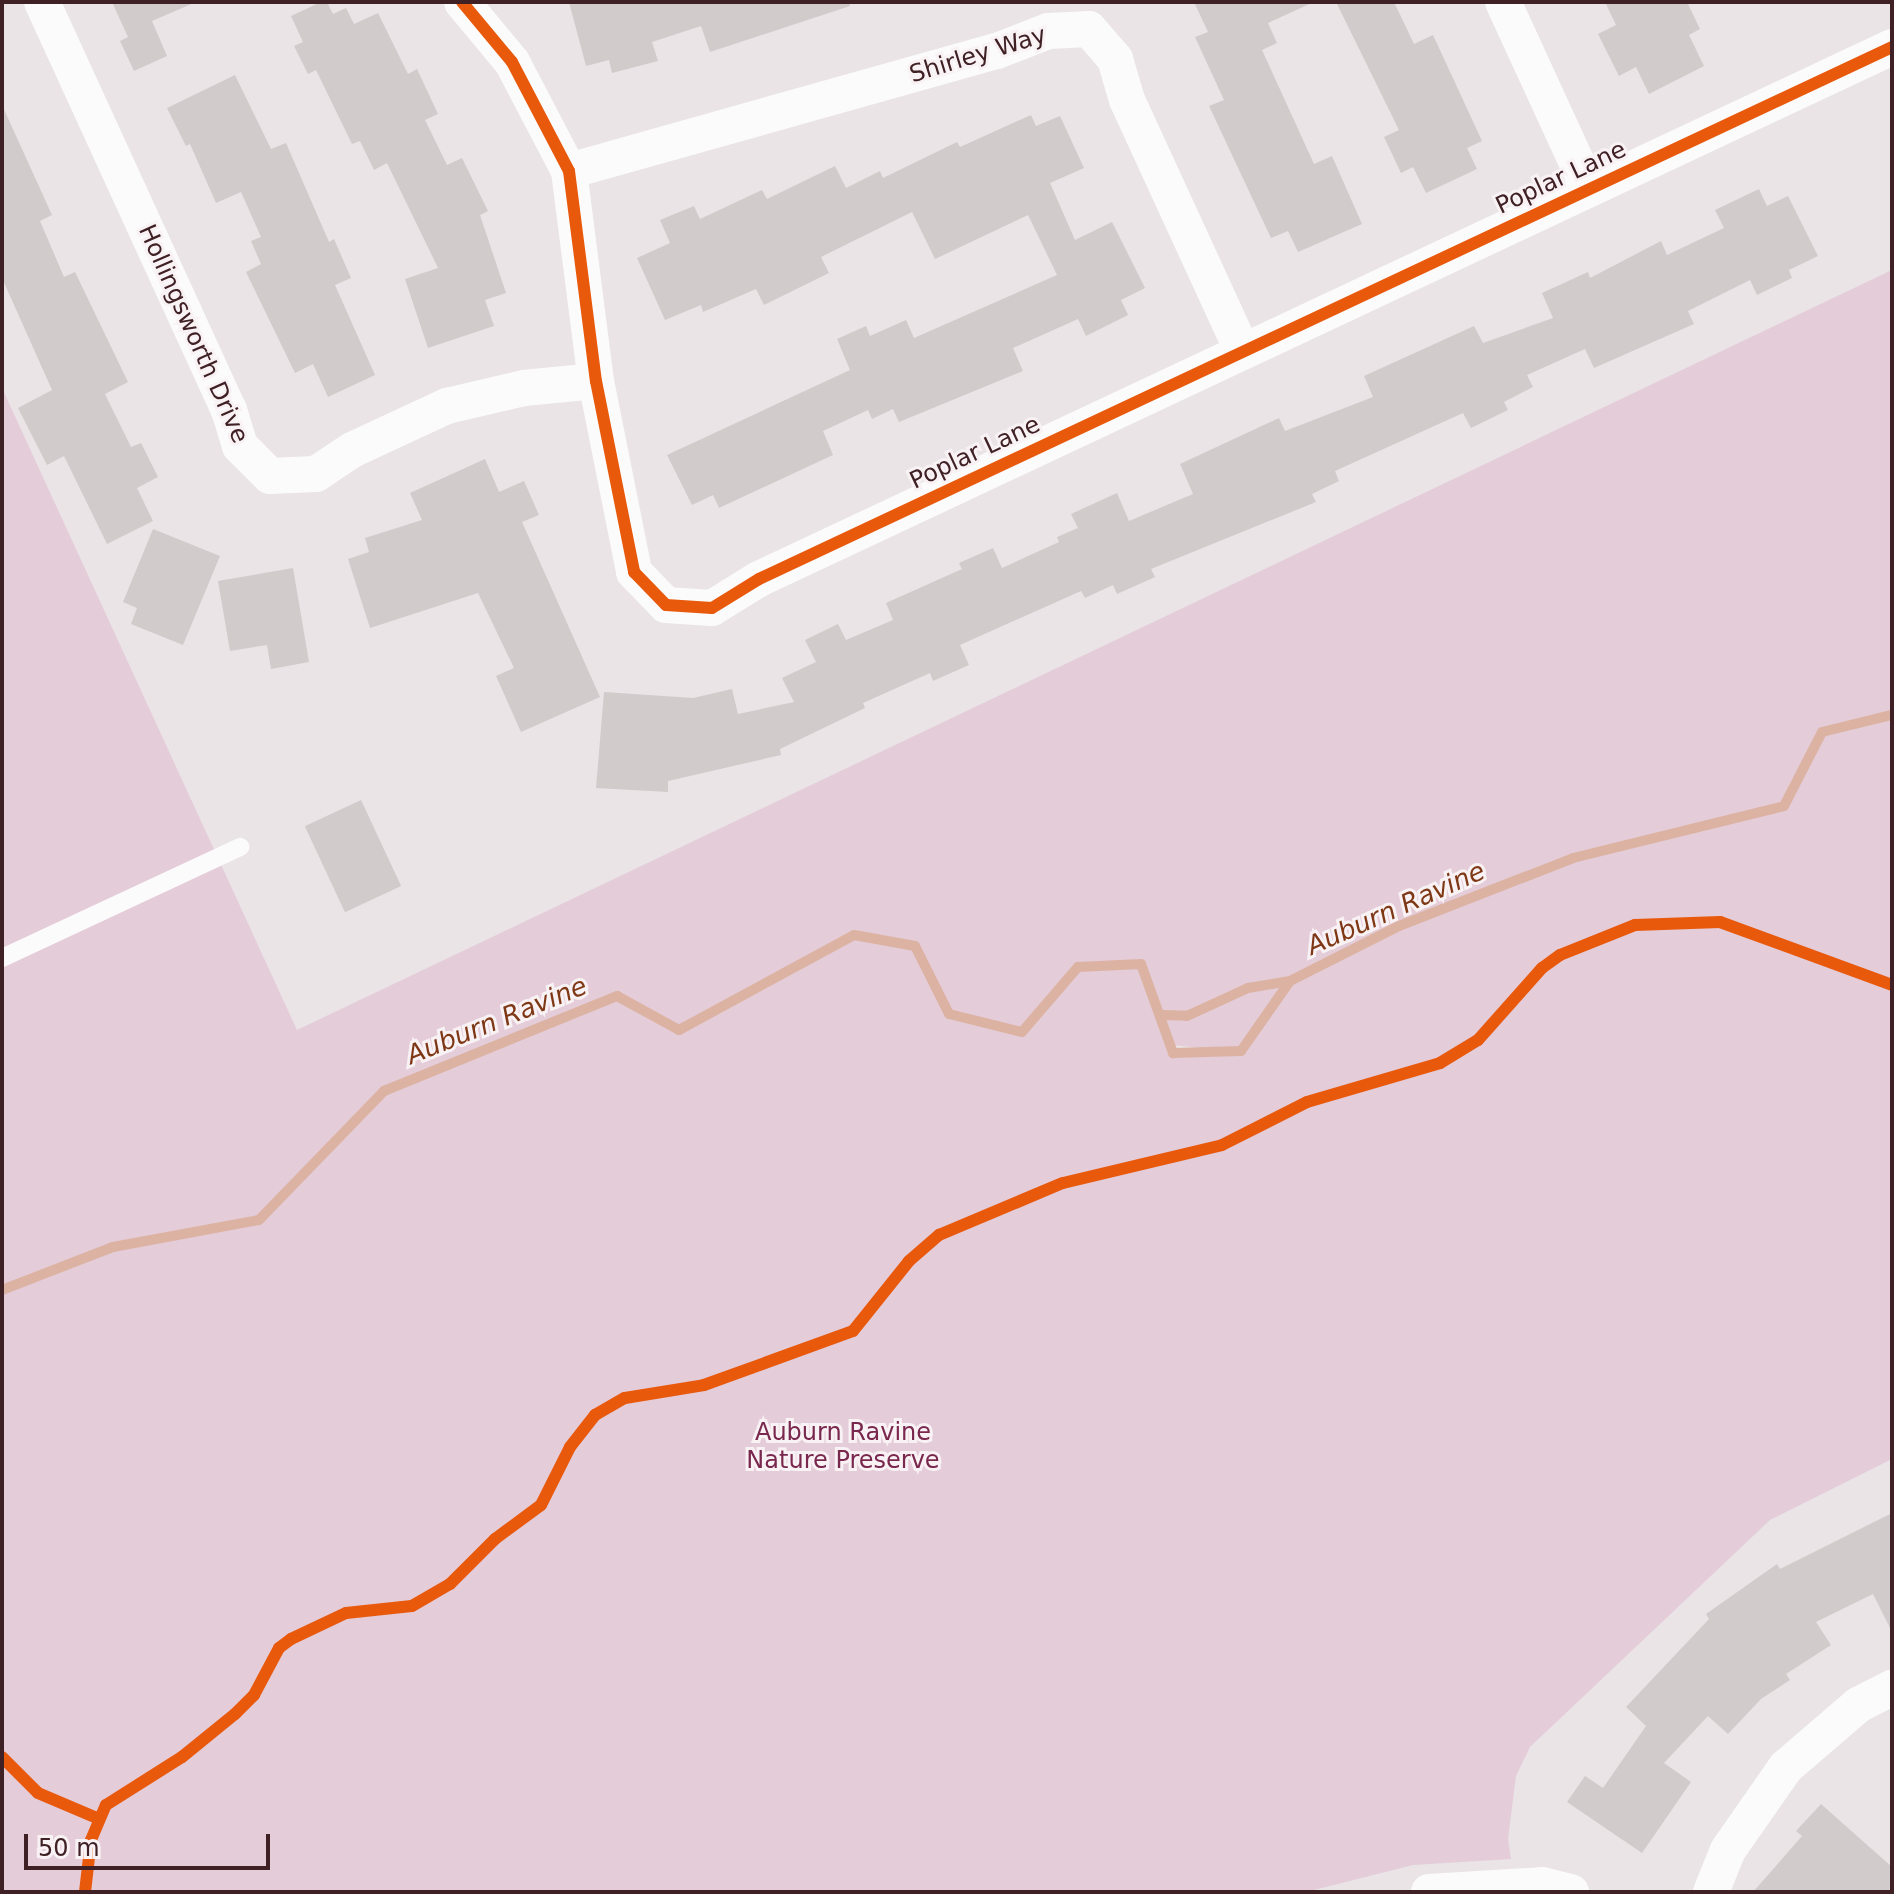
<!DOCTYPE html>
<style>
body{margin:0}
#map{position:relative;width:1894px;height:1894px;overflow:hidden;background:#eae4e6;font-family:"DejaVu Sans",sans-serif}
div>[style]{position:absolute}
.green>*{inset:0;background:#e4ccd9}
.stream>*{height:10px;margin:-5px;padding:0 5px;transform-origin:5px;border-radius:5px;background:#dcb3a2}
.building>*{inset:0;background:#d1cbcc;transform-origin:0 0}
.service>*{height:18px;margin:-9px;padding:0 9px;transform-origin:9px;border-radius:9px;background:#fcfbfb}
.minor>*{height:36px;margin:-18px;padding:0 18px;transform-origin:18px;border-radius:18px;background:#fcfbfb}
.cycleway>*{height:12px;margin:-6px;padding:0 6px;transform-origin:6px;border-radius:6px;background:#e8590c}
span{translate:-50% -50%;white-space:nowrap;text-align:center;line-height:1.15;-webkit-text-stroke:6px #f9f2f5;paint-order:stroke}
.street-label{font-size:24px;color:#3f2024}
.park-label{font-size:24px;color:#79274d}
.water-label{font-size:26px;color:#7f3816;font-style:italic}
.frame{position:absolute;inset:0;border:4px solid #3f2024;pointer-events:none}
.scale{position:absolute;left:24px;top:1834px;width:246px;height:36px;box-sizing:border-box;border:4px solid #3f2024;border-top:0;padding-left:10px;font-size:24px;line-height:28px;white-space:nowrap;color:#3f2024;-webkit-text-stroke:6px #f9f2f5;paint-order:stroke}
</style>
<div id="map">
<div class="green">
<i style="clip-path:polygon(evenodd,1892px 270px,1892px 1459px,1770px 1520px,1530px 1747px,1516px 1776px,1508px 1839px,1511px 1859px,1413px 1865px,1306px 1892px,2px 1892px,2px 388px,297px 1030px,1892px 270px,1172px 1045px,1230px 1051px,1231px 1051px,1174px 1053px,1172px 1045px)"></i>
</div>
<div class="stream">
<i style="left:1163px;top:1015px;width:24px;rotate:2deg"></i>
<i style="left:1187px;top:1016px;width:67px;rotate:-24.7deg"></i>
<i style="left:1248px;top:988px;width:43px;rotate:-9.5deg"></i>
<i style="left:2px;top:1290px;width:119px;rotate:-21.2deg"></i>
<i style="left:113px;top:1247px;width:148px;rotate:-10.5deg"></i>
<i style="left:259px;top:1220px;width:180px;rotate:-45.9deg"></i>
<i style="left:384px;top:1091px;width:252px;rotate:-22.2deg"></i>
<i style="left:617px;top:996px;width:71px;rotate:28.7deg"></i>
<i style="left:679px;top:1030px;width:199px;rotate:-28.5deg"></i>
<i style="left:854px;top:935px;width:62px;rotate:10.2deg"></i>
<i style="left:915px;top:946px;width:76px;rotate:63.4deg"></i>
<i style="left:949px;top:1014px;width:75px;rotate:13.9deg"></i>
<i style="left:1022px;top:1032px;width:86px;rotate:-49.3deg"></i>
<i style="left:1078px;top:967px;width:63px;rotate:-2.7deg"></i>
<i style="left:1141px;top:964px;width:95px;rotate:70.2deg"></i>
<i style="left:1173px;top:1053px;width:68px;rotate:-1.7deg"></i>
<i style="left:1241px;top:1051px;width:85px;rotate:-55deg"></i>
<i style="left:1290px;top:981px;width:122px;rotate:-26.8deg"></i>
<i style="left:1399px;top:926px;width:187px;rotate:-21.3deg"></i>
<i style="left:1573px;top:858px;width:217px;rotate:-13.8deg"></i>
<i style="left:1784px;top:806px;width:83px;rotate:-62.8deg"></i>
<i style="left:1822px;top:732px;width:72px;rotate:-13.7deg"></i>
</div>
<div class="building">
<i style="clip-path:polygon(112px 2px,196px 2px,152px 21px,167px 56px,134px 71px,120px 41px,128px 37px)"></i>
<i style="clip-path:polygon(321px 2px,327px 2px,333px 14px,346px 8px,354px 24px,378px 13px,408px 74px,417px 69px,438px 114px,425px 120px,447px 165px,462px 158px,488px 211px,480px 215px,506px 293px,485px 300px,494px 326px,428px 348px,405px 279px,438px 268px,387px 163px,374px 170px,360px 141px,352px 144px,316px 70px,308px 74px,294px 46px,303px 42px,291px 16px)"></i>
<i style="clip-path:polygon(569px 2px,849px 2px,850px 6px,710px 52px,701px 26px,652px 42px,658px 61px,612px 73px,609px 60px,586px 66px)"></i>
<i style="clip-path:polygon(1194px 2px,1314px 2px,1268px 23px,1277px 43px,1262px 50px,1314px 164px,1332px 156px,1362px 224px,1298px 252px,1288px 231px,1271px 238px,1209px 106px,1224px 100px,1195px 37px,1208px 32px)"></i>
<i style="clip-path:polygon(1336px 2px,1394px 2px,1414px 44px,1433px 35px,1482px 141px,1467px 148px,1477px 169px,1426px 193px,1413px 167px,1401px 173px,1384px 137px,1399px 130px)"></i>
<i style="clip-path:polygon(1605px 2px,1687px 2px,1700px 29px,1689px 35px,1704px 66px,1649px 94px,1636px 67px,1619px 76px,1598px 34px,1616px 25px)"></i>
<i style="clip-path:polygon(235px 75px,271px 149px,286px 143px,329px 242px,334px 239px,351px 278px,335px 285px,375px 375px,328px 397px,313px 364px,295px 373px,246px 272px,261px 264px,251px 241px,261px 237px,241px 192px,216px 203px,190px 144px,186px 146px,167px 108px)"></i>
<i style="clip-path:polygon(2px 105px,52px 215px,40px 221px,64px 277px,75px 272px,128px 382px,105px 394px,131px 447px,141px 443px,158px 477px,137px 488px,153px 521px,107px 544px,64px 456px,47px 465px,18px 408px,52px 390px,2px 278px)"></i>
<i style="clip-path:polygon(1031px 115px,1036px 126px,1060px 116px,1084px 168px,1050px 183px,1075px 240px,1112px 222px,1145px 288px,1121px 300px,1128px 315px,1086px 336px,1078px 319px,1013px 348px,1023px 371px,899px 422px,893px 409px,872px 419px,868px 410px,823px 431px,833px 455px,719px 508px,713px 495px,692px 505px,667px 455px,850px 370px,837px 339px,866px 326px,870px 336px,906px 320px,914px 338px,1057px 275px,1028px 215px,935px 259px,912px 212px,821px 257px,829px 273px,764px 305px,756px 289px,703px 312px,701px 305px,665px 320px,637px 258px,670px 243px,660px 220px,694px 206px,700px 219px,762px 190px,767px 199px,835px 166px,846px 188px,880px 171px,883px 178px,957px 142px,960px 147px)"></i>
<i style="clip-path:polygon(1759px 189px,1767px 206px,1788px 196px,1818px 256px,1789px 270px,1792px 278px,1757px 295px,1750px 280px,1688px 311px,1694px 324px,1594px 368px,1585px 349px,1527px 375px,1533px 387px,1504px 402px,1508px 410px,1471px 428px,1463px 413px,1335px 471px,1339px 481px,1312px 494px,1316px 502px,1151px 569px,1155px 577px,1117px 594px,1113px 585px,1085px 598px,1081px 591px,960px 645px,969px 665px,933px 681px,930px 673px,863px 703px,865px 708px,780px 749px,781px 755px,668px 781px,668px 792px,596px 788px,604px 692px,693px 698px,732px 689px,738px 714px,794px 702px,782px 678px,816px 662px,805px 640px,838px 624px,846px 640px,893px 620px,886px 603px,962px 569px,959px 563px,993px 548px,1002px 568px,1059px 542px,1057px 537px,1078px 528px,1071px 514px,1117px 493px,1129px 521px,1193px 494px,1180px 464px,1279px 418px,1285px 431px,1373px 397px,1364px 376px,1474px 326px,1483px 343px,1553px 318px,1542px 293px,1588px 272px,1590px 278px,1661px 241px,1667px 255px,1724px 228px,1715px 210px)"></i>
<i style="clip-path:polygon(485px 459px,499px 492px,524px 481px,539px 515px,522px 522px,600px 697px,521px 732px,496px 676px,514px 668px,478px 593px,370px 628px,348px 559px,369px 552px,365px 538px,422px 520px,410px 493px)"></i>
<i style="clip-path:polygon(153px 529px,220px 556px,183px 645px,131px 624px,137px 608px,123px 602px)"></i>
<i style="clip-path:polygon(293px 568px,309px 662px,271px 669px,267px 645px,230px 651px,218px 581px)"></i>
<i style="left:361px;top:800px;width:95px;height:62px;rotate:65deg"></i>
<i style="clip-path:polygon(1892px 1513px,1892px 1632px,1873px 1594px,1816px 1622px,1831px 1645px,1786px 1674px,1790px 1680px,1761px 1699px,1728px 1734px,1708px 1716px,1664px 1763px,1691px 1782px,1642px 1853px,1567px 1802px,1585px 1776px,1603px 1788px,1646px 1726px,1626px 1707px,1709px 1619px,1706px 1614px,1777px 1564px,1780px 1569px)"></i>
<i style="clip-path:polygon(1821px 1804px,1892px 1867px,1892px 1892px,1753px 1892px,1802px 1836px,1796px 1831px)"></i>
</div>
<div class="service">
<i style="left:2px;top:958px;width:263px;rotate:-25deg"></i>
</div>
<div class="minor">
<i style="left:42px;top:2px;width:449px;rotate:65.4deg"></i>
<i style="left:229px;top:410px;width:38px;rotate:73deg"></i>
<i style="left:240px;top:446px;width:42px;rotate:45deg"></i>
<i style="left:270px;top:476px;width:46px;rotate:-2.5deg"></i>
<i style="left:316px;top:474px;width:43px;rotate:-33.7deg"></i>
<i style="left:352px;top:450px;width:105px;rotate:-24.9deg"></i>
<i style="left:447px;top:406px;width:79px;rotate:-13.2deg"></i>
<i style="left:524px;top:388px;width:72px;rotate:-5.6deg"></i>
<i style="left:462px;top:2px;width:78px;rotate:50.2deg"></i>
<i style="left:512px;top:62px;width:123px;rotate:62.4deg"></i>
<i style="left:569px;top:171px;width:212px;rotate:82.7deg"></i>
<i style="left:596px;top:381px;width:195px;rotate:78.7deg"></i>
<i style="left:634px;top:572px;width:46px;rotate:45.9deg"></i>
<i style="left:666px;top:605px;width:46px;rotate:3.7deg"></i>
<i style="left:712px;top:608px;width:55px;rotate:-31.7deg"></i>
<i style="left:759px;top:579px;width:1252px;rotate:-25.15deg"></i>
<i style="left:1503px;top:2px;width:206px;rotate:65.3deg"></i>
<i style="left:569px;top:171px;width:445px;rotate:-15.7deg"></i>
<i style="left:997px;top:51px;width:55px;rotate:-21.4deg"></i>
<i style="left:1048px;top:31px;width:41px;rotate:-2.8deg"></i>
<i style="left:1089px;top:29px;width:40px;rotate:49deg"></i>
<i style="left:1115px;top:59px;width:43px;rotate:73.7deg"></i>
<i style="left:1127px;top:100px;width:277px;rotate:65.3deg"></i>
<i style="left:1429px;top:1892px;width:113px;rotate:-3.5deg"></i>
<i style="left:1542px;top:1885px;width:30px;rotate:14deg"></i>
<i style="left:1711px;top:1892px;width:45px;rotate:-68deg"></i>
<i style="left:1728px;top:1850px;width:101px;rotate:-55.1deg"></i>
<i style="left:1786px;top:1767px;width:95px;rotate:-40.7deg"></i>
<i style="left:1858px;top:1705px;width:38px;rotate:-27deg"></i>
</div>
<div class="cycleway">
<i style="left:462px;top:2px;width:78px;rotate:50.2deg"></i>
<i style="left:512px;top:62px;width:123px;rotate:62.4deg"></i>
<i style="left:569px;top:171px;width:212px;rotate:82.7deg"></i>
<i style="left:596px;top:381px;width:195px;rotate:78.7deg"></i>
<i style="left:634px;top:572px;width:46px;rotate:45.9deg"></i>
<i style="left:666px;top:605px;width:46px;rotate:3.7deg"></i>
<i style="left:712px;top:608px;width:55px;rotate:-31.7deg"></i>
<i style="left:759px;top:579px;width:1252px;rotate:-25.15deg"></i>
<i style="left:2px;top:1757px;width:51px;rotate:45deg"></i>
<i style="left:38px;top:1793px;width:64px;rotate:23deg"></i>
<i style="left:85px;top:1892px;width:52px;rotate:-83.4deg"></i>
<i style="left:91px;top:1840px;width:38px;rotate:-67deg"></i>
<i style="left:106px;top:1805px;width:90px;rotate:-32.3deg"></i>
<i style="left:182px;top:1757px;width:68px;rotate:-39.1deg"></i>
<i style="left:235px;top:1714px;width:27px;rotate:-45deg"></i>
<i style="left:254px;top:1695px;width:53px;rotate:-62deg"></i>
<i style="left:279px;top:1648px;width:15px;rotate:-37deg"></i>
<i style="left:291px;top:1639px;width:61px;rotate:-25.3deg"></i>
<i style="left:346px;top:1613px;width:66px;rotate:-6.1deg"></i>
<i style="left:412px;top:1606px;width:44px;rotate:-30.1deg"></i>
<i style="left:450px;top:1584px;width:64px;rotate:-45deg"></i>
<i style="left:495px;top:1539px;width:57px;rotate:-36.5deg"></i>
<i style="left:541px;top:1505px;width:65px;rotate:-63.4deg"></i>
<i style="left:570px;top:1447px;width:41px;rotate:-52deg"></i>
<i style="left:595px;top:1415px;width:34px;rotate:-30deg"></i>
<i style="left:625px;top:1398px;width:80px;rotate:-9.3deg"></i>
<i style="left:704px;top:1385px;width:158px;rotate:-19.9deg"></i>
<i style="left:853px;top:1331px;width:90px;rotate:-51.3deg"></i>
<i style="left:909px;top:1261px;width:40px;rotate:-41deg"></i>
<i style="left:939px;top:1235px;width:134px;rotate:-22.8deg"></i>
<i style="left:1063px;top:1183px;width:163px;rotate:-13.4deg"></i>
<i style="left:1222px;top:1145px;width:95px;rotate:-26.8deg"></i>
<i style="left:1307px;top:1102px;width:139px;rotate:-16.3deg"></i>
<i style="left:1440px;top:1063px;width:44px;rotate:-31.2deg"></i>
<i style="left:1478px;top:1040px;width:96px;rotate:-48.4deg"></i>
<i style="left:1542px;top:968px;width:22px;rotate:-36deg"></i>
<i style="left:1560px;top:955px;width:81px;rotate:-21.8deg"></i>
<i style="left:1635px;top:925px;width:85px;rotate:-2deg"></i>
<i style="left:1720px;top:922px;width:183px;rotate:20.1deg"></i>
</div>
<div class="street-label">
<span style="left:978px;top:55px;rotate:-17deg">Shirley Way</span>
<span style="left:1561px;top:178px;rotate:-25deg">Poplar Lane</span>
<span style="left:193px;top:334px;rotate:66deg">Hollingsworth Drive</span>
<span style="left:975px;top:453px;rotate:-25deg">Poplar Lane</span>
</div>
<div class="park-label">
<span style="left:843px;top:1447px">Auburn Ravine<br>Nature Preserve</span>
</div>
<div class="water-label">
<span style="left:1396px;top:909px;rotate:-24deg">Auburn Ravine</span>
<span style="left:497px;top:1021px;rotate:-22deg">Auburn Ravine</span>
</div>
<div class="frame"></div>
<div class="scale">50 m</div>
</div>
